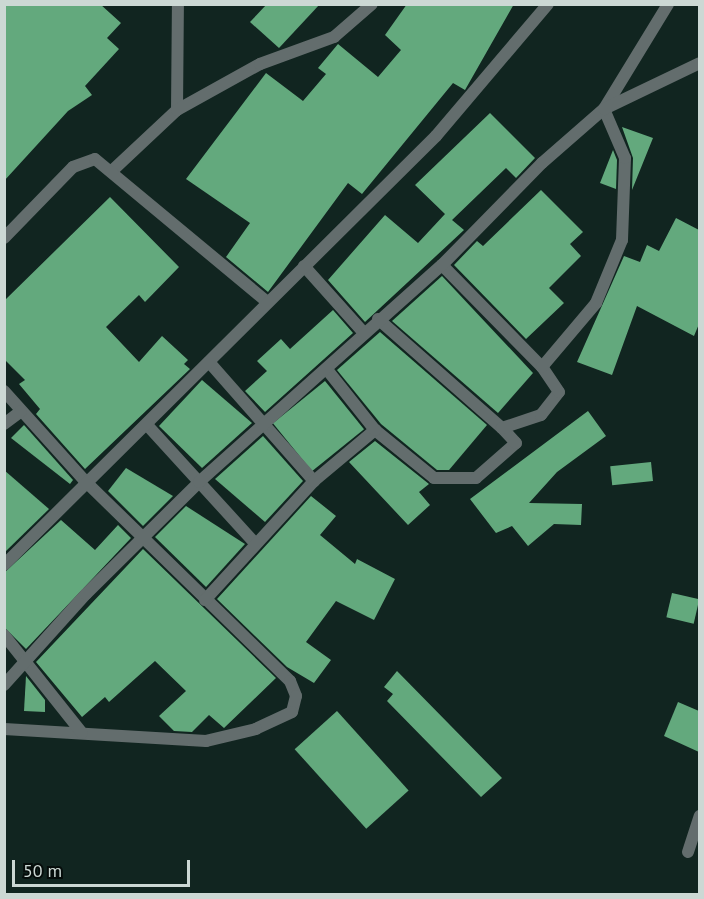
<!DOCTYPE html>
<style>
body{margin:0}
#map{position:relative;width:704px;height:899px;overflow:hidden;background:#112520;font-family:"PT Sans",sans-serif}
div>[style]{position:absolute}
.building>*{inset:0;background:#63a97d;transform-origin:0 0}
.street>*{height:12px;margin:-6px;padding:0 6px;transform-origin:6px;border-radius:6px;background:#636d6d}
span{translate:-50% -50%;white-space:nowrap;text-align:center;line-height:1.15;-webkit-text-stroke:6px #050c0a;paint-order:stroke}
.frame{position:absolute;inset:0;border:6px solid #ccd8d4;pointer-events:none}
.scale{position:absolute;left:12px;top:860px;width:178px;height:27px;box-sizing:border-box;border:3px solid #ccd8d4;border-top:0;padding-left:8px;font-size:18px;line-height:21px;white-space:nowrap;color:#ccd8d4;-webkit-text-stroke:4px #050c0a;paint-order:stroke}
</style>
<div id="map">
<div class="building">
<i style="clip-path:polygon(4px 4px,100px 4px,121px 23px,107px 38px,119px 49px,85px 86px,92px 95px,68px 111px,4px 181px)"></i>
<i style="clip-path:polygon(267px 4px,320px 4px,279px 48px,250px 22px)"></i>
<i style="clip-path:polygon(407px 4px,514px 4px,465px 90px,453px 83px,362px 194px,348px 183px,268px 292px,226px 257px,250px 223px,186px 179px,266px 73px,303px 101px,326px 74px,318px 68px,338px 44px,378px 77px,401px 50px,385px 35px)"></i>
<i style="clip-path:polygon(490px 113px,535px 158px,516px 178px,506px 168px,452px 220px,464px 230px,365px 322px,328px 280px,385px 215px,418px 243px,445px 214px,415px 185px)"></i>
<i style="clip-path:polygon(622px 127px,653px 138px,632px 190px,633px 158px)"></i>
<i style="clip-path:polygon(613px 150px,617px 160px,616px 189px,600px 183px)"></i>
<i style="clip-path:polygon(541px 190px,583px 232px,570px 244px,581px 256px,549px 288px,564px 303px,526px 339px,454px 265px,477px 241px,483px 246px)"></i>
<i style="clip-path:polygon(110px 197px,179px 267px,145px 302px,139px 295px,106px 327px,139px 362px,162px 336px,188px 360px,184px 364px,190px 369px,85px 469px,36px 414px,40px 409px,19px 384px,25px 380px,4px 359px,4px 301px)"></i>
<i style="clip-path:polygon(676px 218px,699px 230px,699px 324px,694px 336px,637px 306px,612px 375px,577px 362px,624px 256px,640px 262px,647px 245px,659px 251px)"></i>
<i style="clip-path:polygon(442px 276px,533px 373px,498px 413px,392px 321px)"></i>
<i style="clip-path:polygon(333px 310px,353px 333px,265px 412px,245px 391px,267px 371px,257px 361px,281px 339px,290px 349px)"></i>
<i style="clip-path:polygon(380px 332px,487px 425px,449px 470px,437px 470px,381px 424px,337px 370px)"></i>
<i style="clip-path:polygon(202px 380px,252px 423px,202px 468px,159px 426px)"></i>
<i style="left:325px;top:381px;width:62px;height:67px;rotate:51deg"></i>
<i style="clip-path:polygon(588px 411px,606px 436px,557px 472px,529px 503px,582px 504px,581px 525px,554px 524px,528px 546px,512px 526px,496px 533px,470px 499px)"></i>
<i style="clip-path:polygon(24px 425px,73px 480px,70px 484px,11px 438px)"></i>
<i style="clip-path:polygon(263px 436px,303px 481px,265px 522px,215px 479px)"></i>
<i style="clip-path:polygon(375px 441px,429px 484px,419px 492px,430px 505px,408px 525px,349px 462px)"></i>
<i style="left:651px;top:462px;width:19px;height:41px;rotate:84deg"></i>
<i style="clip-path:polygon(126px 468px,173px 496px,143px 526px,108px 491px)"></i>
<i style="clip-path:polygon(4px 470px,49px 509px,4px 553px)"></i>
<i style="clip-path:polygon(311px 496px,336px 516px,320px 535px,355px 564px,357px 559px,395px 579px,374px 620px,336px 601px,306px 642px,331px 660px,314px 683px,287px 667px,217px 599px)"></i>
<i style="clip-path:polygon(186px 506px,245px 544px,206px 587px,155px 537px)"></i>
<i style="clip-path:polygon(61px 520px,95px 550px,118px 525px,131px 538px,26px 649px,4px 627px,4px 573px)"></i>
<i style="clip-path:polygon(143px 549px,276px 678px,224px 728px,209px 715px,192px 732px,174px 731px,159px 716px,186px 691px,155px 661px,109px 702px,105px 697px,82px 717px,36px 662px)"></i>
<i style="left:672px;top:593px;width:28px;height:25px;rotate:13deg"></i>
<i style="clip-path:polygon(397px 671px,502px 778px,481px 797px,387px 701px,393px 694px,384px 687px)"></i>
<i style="clip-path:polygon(26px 676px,45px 700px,45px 712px,24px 711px)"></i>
<i style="clip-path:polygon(678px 702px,699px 711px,699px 752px,664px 736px)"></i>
<i style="left:337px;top:711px;width:107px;height:57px;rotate:48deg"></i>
</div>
<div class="street">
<i style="left:177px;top:110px;width:106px;rotate:-89.5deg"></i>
<i style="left:114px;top:169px;width:86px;rotate:-43.1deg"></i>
<i style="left:177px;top:110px;width:95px;rotate:-29deg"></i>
<i style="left:260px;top:64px;width:79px;rotate:-20deg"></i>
<i style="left:334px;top:37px;width:50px;rotate:-41deg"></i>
<i style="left:4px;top:238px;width:99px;rotate:-45.8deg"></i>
<i style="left:73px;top:167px;width:23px;rotate:-20deg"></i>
<i style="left:95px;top:159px;width:224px;rotate:39.7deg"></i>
<i style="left:442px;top:265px;width:143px;rotate:45.6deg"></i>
<i style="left:304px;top:266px;width:89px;rotate:48.2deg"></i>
<i style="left:378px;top:319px;width:165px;rotate:41.3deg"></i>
<i style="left:209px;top:362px;width:159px;rotate:48.6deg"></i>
<i style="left:4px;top:391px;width:120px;rotate:48deg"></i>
<i style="left:84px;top:480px;width:288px;rotate:44.3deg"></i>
<i style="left:290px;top:681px;width:16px;rotate:68deg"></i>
<i style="left:296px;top:696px;width:16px;rotate:104deg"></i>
<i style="left:292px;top:712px;width:40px;rotate:155deg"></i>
<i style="left:256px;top:729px;width:51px;rotate:166.5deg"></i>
<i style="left:206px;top:741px;width:202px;rotate:-176.6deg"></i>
<i style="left:4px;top:424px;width:21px;rotate:-37deg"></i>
<i style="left:148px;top:426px;width:157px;rotate:47.6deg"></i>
<i style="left:375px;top:430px;width:76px;rotate:39.1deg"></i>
<i style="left:434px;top:478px;width:42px"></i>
<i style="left:476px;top:478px;width:53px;rotate:-41.2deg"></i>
<i style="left:516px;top:443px;width:21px;rotate:-133deg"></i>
<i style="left:502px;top:428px;width:41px;rotate:-18.4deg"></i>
<i style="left:541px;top:415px;width:29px;rotate:-52deg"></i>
<i style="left:559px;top:392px;width:30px;rotate:-124deg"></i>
<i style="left:542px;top:367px;width:84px;rotate:-49.8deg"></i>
<i style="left:596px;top:303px;width:68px;rotate:-67.6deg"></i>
<i style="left:622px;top:240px;width:82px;rotate:-87.9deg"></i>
<i style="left:625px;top:158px;width:53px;rotate:-113.2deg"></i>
<i style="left:604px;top:109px;width:123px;rotate:-58.6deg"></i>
<i style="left:4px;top:565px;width:609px;rotate:-44.8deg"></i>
<i style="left:436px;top:136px;width:173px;rotate:-49.7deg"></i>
<i style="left:205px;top:600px;width:161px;rotate:-47.5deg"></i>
<i style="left:314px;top:481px;width:80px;rotate:-39.9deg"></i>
<i style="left:375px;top:430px;width:75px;rotate:-128.5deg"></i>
<i style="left:4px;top:635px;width:125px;rotate:51.5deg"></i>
<i style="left:4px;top:685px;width:122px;rotate:-48deg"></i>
<i style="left:86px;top:594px;width:159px;rotate:-44.7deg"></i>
<i style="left:199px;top:482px;width:326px;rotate:-41.8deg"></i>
<i style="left:442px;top:265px;width:143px;rotate:-45.6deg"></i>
<i style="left:542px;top:163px;width:82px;rotate:-41.1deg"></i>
<i style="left:604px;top:109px;width:106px;rotate:-25.6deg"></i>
<i style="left:688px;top:852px;width:38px;rotate:-72deg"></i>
</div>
<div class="frame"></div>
<div class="scale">50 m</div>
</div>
